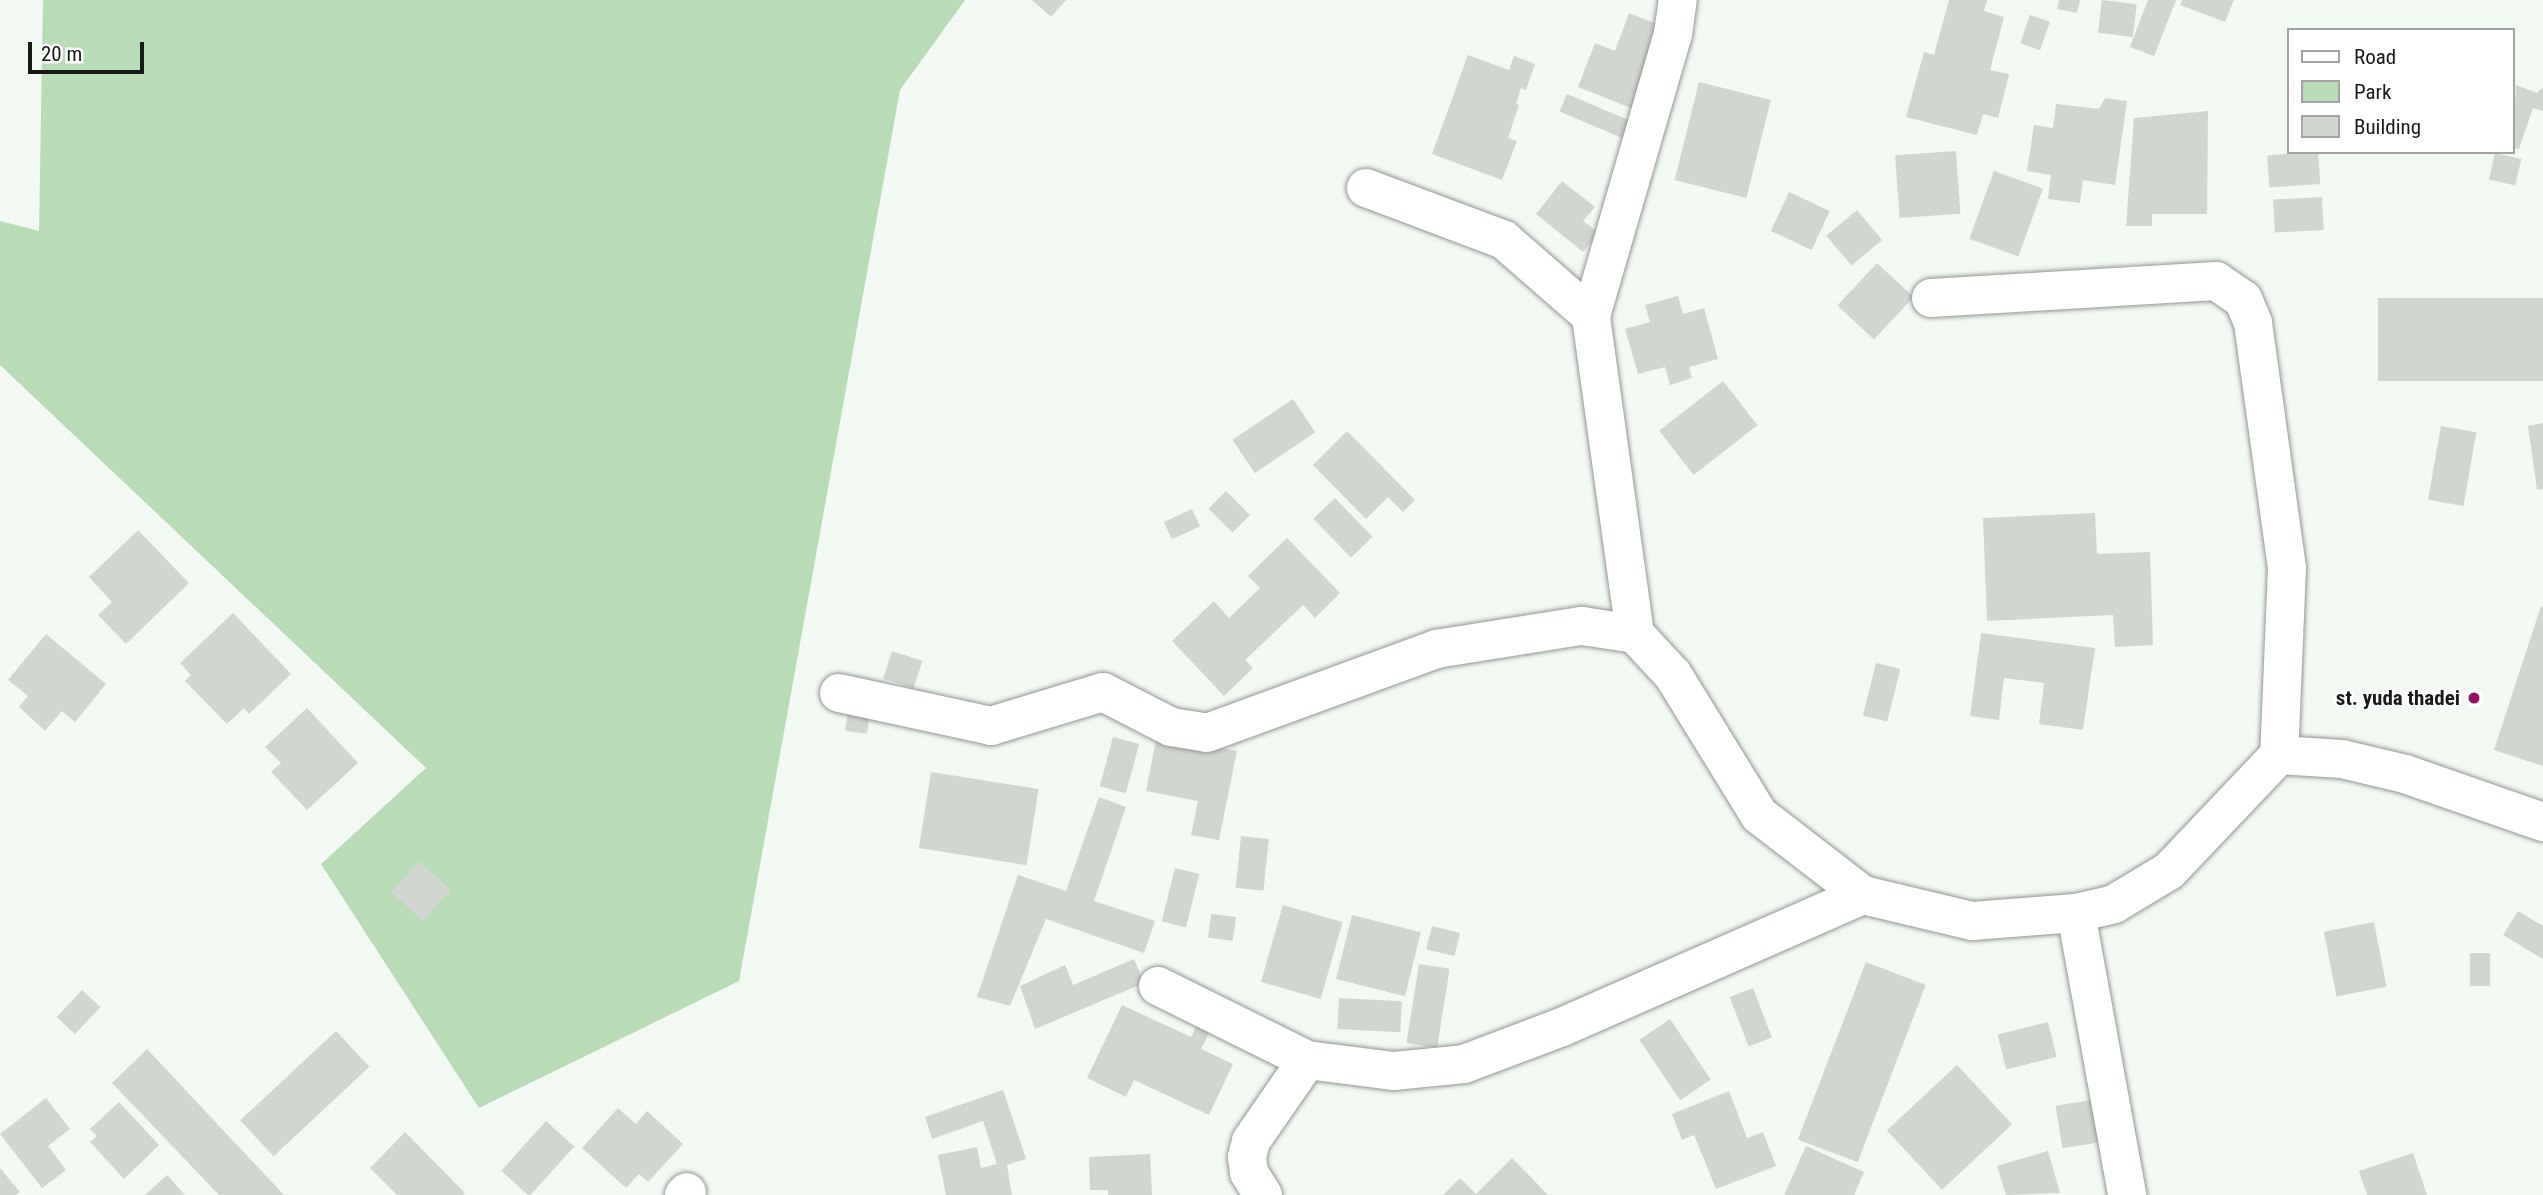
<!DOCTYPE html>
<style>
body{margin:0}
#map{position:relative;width:2543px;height:1195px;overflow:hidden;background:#f2f8f2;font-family:"Roboto Condensed",sans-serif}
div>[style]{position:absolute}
.green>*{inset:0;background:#b8dcb5}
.building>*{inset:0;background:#d1d6d0;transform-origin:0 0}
.roads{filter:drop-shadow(0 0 2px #939893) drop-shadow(0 0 2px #939893)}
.minor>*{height:38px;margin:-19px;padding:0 19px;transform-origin:19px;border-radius:19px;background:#fff}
.dots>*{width:19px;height:19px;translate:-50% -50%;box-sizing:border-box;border:4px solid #fff;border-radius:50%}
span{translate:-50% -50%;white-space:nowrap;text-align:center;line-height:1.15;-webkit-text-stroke:5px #fff;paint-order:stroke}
.poi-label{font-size:21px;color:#181a17;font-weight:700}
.right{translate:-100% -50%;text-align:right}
.legend{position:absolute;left:2287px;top:28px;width:228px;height:126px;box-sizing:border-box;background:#fff;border:2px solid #a3a3a2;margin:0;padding:9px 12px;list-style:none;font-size:21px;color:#181a17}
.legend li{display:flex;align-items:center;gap:14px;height:35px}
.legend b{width:35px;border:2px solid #a3a3a2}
.scale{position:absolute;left:28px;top:42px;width:116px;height:32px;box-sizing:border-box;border:4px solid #181a17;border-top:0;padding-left:9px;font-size:21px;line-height:24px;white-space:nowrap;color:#181a17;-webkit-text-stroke:5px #fff;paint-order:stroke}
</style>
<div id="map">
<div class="green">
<i style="clip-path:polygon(43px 0,965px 0,900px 90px,739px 981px,479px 1108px,321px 864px,426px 768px,0 365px,0 221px,39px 231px)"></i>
</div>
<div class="building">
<i style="clip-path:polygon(1032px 0,1066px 0,1051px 17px)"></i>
<i style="clip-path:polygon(1949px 0,1987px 0,1984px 11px,2004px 17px,1990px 70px,2009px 74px,1998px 118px,1983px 114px,1977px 135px,1906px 117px,1924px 52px,1934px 55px)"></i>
<i style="clip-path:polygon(2059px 0,2080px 0,2077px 13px,2057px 9px)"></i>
<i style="left:2102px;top:0;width:35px;height:33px;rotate:7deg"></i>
<i style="clip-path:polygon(2148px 0,2176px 0,2154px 56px,2130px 47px)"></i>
<i style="clip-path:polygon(2182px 0,2234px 0,2225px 22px,2180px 5px)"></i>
<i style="clip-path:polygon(1629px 13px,1662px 26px,1631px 108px,1578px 87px,1595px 43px,1615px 51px)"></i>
<i style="left:2030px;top:15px;width:21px;height:30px;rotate:19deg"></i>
<i style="clip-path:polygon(1468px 55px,1509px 70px,1514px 56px,1535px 64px,1526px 90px,1521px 88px,1516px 104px,1519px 105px,1508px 138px,1517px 141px,1502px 180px,1432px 154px)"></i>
<i style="left:1699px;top:82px;width:74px;height:101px;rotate:14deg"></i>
<i style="clip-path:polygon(2516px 85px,2537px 93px,2543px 87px,2543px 111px,2533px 108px,2519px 149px,2513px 148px)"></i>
<i style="left:1567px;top:94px;width:75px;height:19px;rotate:23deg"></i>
<i style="clip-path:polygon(2105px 98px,2127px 101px,2115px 185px,2083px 180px,2080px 203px,2048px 199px,2051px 175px,2027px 171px,2034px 125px,2053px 128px,2056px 104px,2099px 109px)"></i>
<i style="clip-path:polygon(2208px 111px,2207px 214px,2152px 214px,2152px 226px,2126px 226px,2134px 118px)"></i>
<i style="left:1956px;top:151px;width:63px;height:61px;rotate:86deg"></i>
<i style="left:2318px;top:152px;width:32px;height:51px;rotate:86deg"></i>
<i style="left:2495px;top:153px;width:27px;height:27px;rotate:13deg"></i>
<i style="left:1994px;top:171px;width:52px;height:72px;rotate:20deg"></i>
<i style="clip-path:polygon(1562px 181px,1595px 207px,1583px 221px,1599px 233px,1583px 252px,1536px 214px)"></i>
<i style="left:1789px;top:192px;width:45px;height:43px;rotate:25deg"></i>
<i style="left:2322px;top:197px;width:33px;height:49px;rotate:87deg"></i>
<i style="left:1857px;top:210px;width:39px;height:40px;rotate:50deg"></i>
<i style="left:1877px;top:263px;width:50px;height:58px;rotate:43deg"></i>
<i style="clip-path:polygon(1678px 296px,1683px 314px,1704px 308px,1718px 359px,1689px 367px,1692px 378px,1670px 385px,1665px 367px,1638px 374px,1625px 329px,1650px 322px,1645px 305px)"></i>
<i style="left:2378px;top:298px;width:165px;height:83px"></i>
<i style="left:1723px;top:381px;width:56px;height:81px;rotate:52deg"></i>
<i style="left:1293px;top:399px;width:40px;height:73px;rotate:56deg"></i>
<i style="clip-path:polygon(2543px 423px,2543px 489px,2537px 490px,2528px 426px)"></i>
<i style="left:2441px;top:426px;width:36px;height:75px;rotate:10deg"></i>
<i style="clip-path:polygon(1347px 431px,1415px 500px,1403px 512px,1388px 497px,1366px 519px,1313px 465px)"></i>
<i style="left:1226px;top:491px;width:34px;height:25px;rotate:45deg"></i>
<i style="left:1335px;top:498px;width:54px;height:30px;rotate:46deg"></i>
<i style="left:1192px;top:509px;width:19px;height:31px;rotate:65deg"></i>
<i style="clip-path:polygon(2095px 513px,2097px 554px,2150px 552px,2153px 645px,2115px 647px,2113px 615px,1987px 621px,1983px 518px)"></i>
<i style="clip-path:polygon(138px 530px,189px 583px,126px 644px,98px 615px,112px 602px,89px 577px)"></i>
<i style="clip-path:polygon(1287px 538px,1340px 593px,1315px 618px,1303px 605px,1245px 660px,1253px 668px,1224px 696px,1172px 641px,1214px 601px,1229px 618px,1260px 588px,1248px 576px)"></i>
<i style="clip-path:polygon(2541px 606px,2543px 607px,2543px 766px,2494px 750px)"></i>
<i style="clip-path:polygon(233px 613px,291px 674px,249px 714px,244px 708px,227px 724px,185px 681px,191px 675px,180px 663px)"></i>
<i style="clip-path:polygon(1981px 633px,2095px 648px,2083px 730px,2039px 724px,2044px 683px,2004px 678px,1999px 720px,1970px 716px)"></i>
<i style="clip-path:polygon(46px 634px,106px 684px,75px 722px,62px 711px,45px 731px,19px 707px,28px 696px,8px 680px)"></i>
<i style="left:892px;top:651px;width:32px;height:29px;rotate:18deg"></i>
<i style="left:1876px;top:663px;width:25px;height:54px;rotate:14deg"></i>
<i style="clip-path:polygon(307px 708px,358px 763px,307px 810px,271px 772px,281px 763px,265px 747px)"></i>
<i style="left:848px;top:711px;width:22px;height:20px;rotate:8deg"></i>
<i style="clip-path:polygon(1157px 735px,1237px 751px,1219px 840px,1191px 835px,1198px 801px,1146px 791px)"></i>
<i style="left:1113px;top:737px;width:27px;height:51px;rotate:15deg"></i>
<i style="left:931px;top:772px;width:109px;height:77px;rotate:9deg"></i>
<i style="clip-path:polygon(1099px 797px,1126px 807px,1094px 901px,1155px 921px,1144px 953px,1046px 919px,1010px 1006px,977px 997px,1018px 875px,1066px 891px)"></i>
<i style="left:1241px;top:836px;width:28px;height:52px;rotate:6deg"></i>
<i style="left:419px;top:861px;width:43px;height:42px;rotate:42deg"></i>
<i style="left:1175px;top:868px;width:25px;height:55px;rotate:14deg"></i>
<i style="left:1283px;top:905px;width:62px;height:80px;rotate:16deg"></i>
<i style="clip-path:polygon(2518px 911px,2543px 926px,2543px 959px,2503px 935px)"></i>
<i style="left:1211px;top:914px;width:25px;height:24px;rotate:7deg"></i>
<i style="left:1352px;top:915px;width:71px;height:66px;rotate:14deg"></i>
<i style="left:2374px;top:922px;width:66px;height:51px;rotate:79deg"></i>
<i style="left:1432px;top:926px;width:29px;height:24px;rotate:14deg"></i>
<i style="left:2470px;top:953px;width:20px;height:33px"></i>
<i style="clip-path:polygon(1134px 959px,1144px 983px,1035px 1029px,1020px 986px,1065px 965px,1073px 985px)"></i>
<i style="left:1866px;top:962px;width:64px;height:190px;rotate:21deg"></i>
<i style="left:1419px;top:964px;width:31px;height:80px;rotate:9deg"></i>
<i style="left:1753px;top:988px;width:53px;height:25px;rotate:69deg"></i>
<i style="left:82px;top:990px;width:25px;height:37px;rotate:43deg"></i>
<i style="left:1339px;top:998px;width:63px;height:31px;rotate:3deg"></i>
<i style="clip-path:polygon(1122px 1005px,1191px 1037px,1197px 1025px,1210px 1031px,1201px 1049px,1233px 1064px,1209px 1115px,1134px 1080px,1126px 1097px,1087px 1078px)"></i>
<i style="left:1670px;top:1019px;width:73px;height:37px;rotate:56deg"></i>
<i style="left:2048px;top:1022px;width:36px;height:52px;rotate:76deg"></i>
<i style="left:336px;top:1031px;width:49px;height:131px;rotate:47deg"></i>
<i style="clip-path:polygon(147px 1049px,284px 1195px,219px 1195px,112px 1083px)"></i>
<i style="left:1957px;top:1065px;width:81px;height:96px;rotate:47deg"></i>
<i style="clip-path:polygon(1003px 1090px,1026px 1159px,1007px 1165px,1012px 1195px,946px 1195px,938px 1155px,977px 1147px,981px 1168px,997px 1164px,983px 1121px,932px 1139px,925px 1117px)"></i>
<i style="clip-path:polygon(1729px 1091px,1747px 1138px,1763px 1132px,1776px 1166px,1716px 1189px,1694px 1135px,1682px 1140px,1672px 1114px)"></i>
<i style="clip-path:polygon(46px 1098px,70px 1129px,48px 1146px,66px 1170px,42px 1188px,0 1134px)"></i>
<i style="left:2105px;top:1098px;width:43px;height:50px;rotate:81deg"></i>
<i style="clip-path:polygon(119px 1102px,159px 1145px,124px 1179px,90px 1142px,97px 1136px,90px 1129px)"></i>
<i style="clip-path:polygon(618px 1108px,636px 1124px,647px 1111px,683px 1144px,648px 1182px,639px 1174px,626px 1188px,582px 1148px)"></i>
<i style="left:546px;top:1121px;width:38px;height:67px;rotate:42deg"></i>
<i style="clip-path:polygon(405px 1132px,465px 1193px,463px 1195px,397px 1195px,370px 1168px)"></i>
<i style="clip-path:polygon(1806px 1146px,1864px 1172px,1854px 1195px,1784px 1195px)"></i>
<i style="clip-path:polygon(2048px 1151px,2060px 1193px,2006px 1195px,1997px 1166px)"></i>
<i style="clip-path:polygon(2413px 1153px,2427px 1195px,2367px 1195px,2359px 1171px)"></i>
<i style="clip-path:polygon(1150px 1154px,1152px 1195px,1108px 1195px,1108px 1190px,1090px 1190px,1089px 1157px)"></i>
<i style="clip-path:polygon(1512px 1158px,1548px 1195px,1443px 1195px,1460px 1178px,1476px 1194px)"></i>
<i style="clip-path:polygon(0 1168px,20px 1192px,16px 1195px,0 1195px)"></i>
<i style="clip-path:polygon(167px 1175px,185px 1195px,145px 1195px)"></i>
</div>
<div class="roads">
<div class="minor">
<i style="left:1366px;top:188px;width:147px;rotate:20.6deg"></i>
<i style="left:1504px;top:240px;width:116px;rotate:41.1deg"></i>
<i style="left:1931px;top:298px;width:286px;rotate:-3.4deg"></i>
<i style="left:2216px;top:281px;width:32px;rotate:34deg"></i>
<i style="left:2243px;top:299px;width:26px;rotate:67deg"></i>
<i style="left:2253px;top:323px;width:247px;rotate:82.1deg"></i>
<i style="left:2287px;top:568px;width:187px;rotate:92.4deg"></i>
<i style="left:1635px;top:634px;width:321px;rotate:-97.9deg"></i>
<i style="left:1591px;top:316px;width:294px;rotate:-73.8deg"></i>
<i style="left:1673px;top:34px;width:34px;rotate:-82deg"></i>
<i style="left:839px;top:693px;width:156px;rotate:12.2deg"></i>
<i style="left:991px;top:726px;width:117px;rotate:-16.9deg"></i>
<i style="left:1103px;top:692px;width:76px;rotate:27.2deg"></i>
<i style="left:1171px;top:727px;width:36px;rotate:9deg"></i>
<i style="left:1207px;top:733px;width:244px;rotate:-20.1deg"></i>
<i style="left:1436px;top:649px;width:148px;rotate:-9deg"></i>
<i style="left:1582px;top:626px;width:54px;rotate:8.6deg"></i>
<i style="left:1635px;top:634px;width:56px;rotate:47.2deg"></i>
<i style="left:1673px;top:675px;width:164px;rotate:58.4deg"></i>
<i style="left:1759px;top:815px;width:131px;rotate:37.6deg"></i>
<i style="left:2076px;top:913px;width:287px;rotate:79.7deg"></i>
<i style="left:1158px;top:986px;width:166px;rotate:26.4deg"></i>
<i style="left:1307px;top:1060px;width:88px;rotate:7.2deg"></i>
<i style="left:1394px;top:1071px;width:70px;rotate:-5.7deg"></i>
<i style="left:1464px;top:1064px;width:105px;rotate:-20.7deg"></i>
<i style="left:1562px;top:1027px;width:329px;rotate:-23.7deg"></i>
<i style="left:1863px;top:895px;width:112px;rotate:13.4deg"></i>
<i style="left:1972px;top:921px;width:104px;rotate:-4.4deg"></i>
<i style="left:2076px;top:913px;width:39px;rotate:-13deg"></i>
<i style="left:2114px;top:904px;width:64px;rotate:-31deg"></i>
<i style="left:2169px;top:871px;width:160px;rotate:-46.5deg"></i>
<i style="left:2279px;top:755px;width:63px;rotate:3.6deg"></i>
<i style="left:2342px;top:759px;width:65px;rotate:13.4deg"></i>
<i style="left:2405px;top:774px;width:146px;rotate:19.2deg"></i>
<i style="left:684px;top:1195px;width:4px;rotate:-45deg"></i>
<i style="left:1263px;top:1195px;width:26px;rotate:-122deg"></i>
<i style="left:1249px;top:1173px;width:16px;rotate:-97deg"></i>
<i style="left:1247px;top:1157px;width:16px;rotate:-76deg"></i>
<i style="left:1251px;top:1141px;width:98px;rotate:-55.3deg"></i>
</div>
</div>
<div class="dots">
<i style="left:2474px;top:698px;background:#9a0e60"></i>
</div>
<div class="poi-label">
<span class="right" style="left:2460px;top:698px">st. yuda thadei</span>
</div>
<ul class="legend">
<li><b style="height:9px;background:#fff"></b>Road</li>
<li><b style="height:19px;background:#b8dcb5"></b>Park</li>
<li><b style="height:19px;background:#d1d6d0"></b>Building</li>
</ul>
<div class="scale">20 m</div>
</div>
